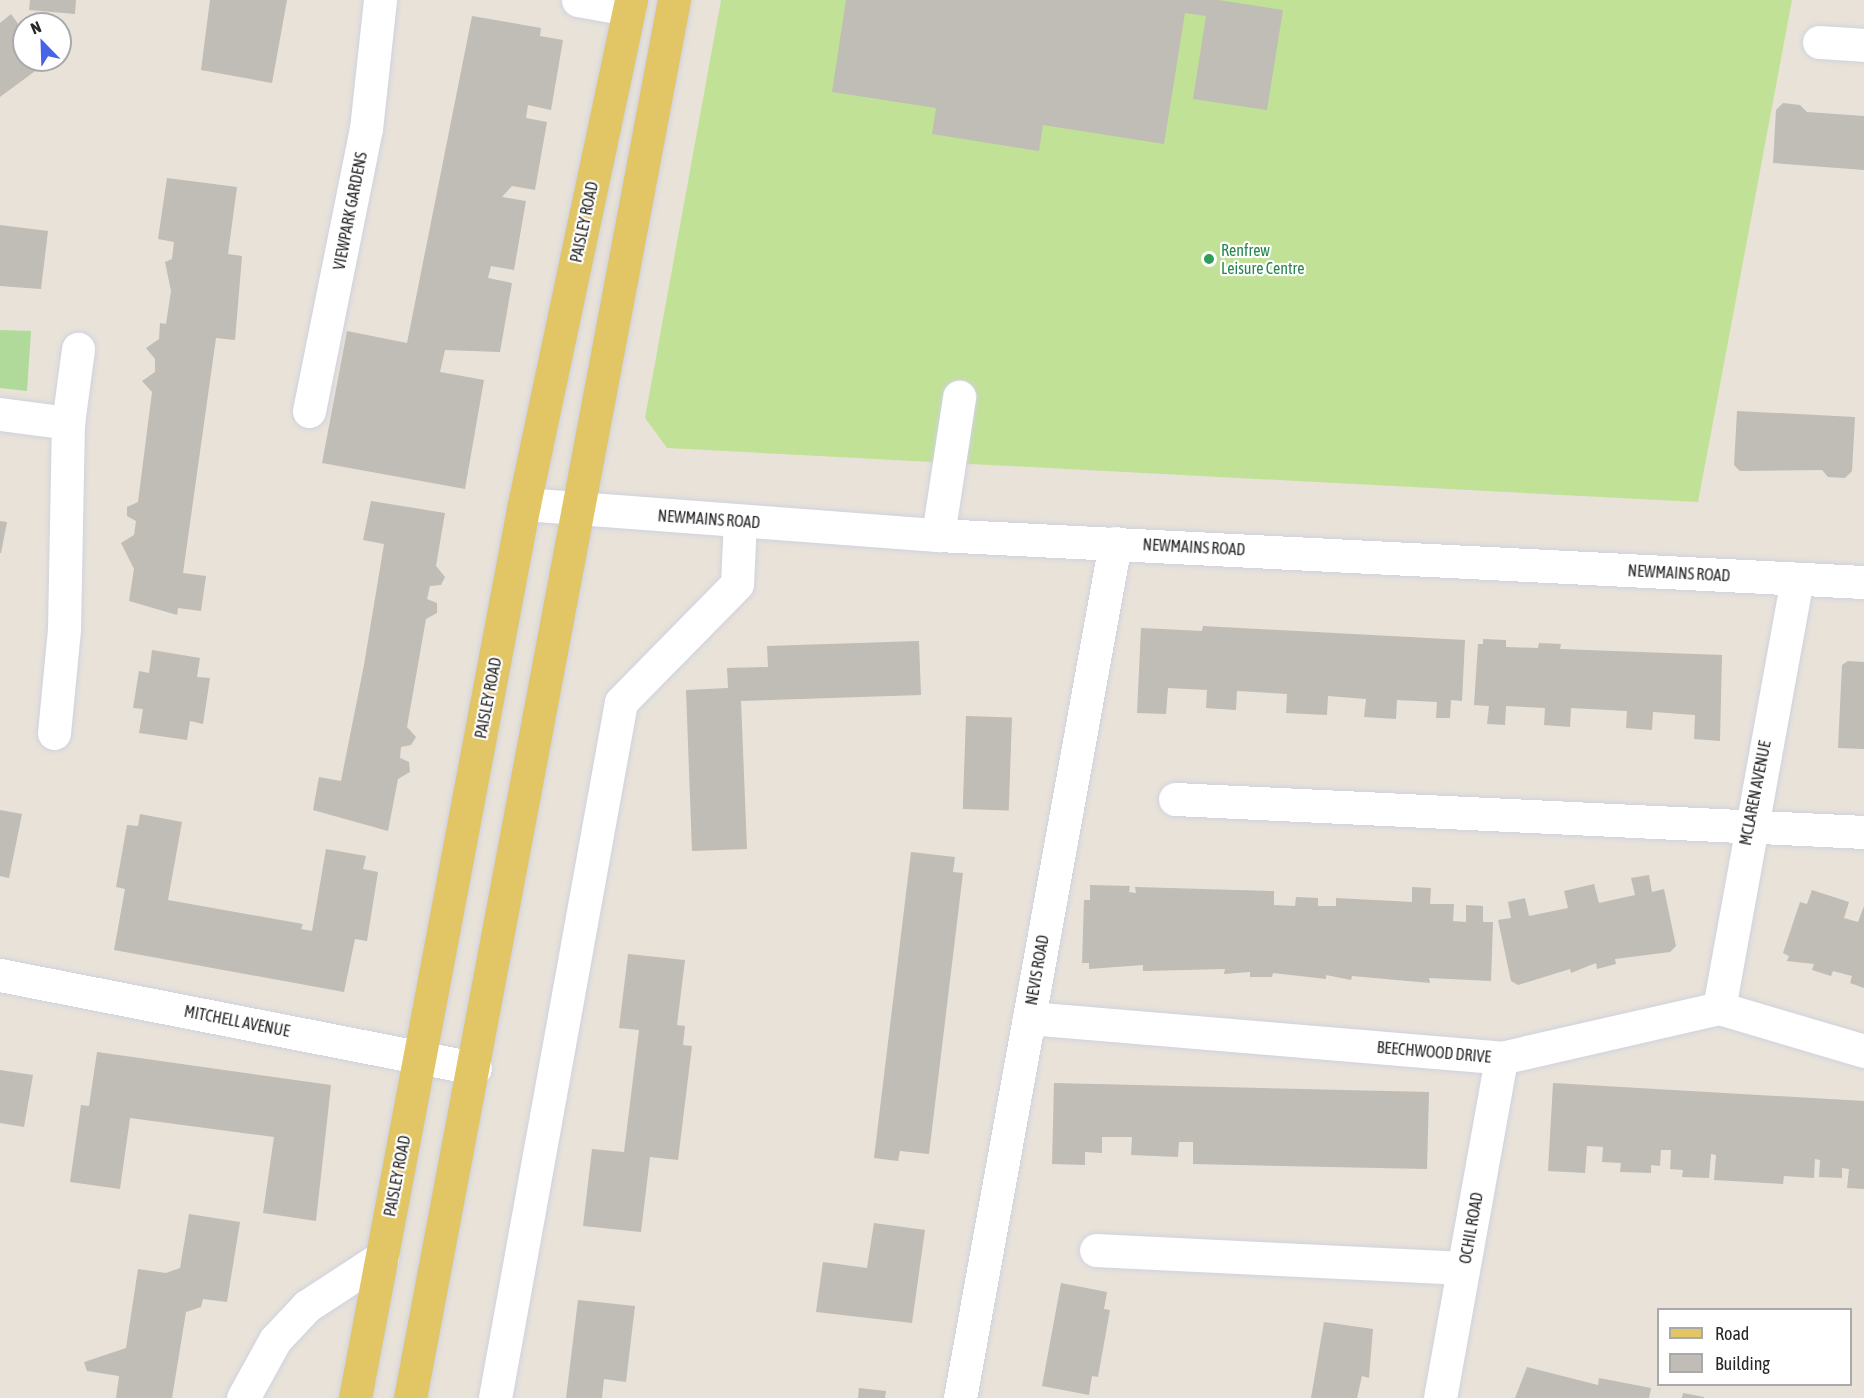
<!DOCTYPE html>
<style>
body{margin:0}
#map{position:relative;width:1864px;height:1398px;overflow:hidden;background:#e8e2d9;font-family:"Asap Condensed",sans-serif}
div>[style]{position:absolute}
.green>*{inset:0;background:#b0da9a}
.pitch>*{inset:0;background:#c1e196}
.building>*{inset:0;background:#c0bcb6;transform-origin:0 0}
.roads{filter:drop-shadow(0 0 2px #cfd2de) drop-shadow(0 0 2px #cfd2de)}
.minor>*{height:33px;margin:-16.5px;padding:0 16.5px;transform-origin:16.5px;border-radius:16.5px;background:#fff}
.major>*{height:33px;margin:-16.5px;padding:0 16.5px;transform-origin:16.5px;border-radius:16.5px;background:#e2c564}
.dots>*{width:16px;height:16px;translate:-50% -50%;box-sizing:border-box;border:3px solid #fff;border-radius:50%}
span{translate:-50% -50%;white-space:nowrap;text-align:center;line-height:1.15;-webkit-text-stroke:4.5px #fff;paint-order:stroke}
.street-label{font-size:16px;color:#272727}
.leisure-label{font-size:16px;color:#27864d}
.left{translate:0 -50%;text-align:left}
.legend{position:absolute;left:1657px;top:1308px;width:195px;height:78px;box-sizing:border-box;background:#fff;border:2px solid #a9a9a9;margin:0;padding:8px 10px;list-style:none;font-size:18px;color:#272727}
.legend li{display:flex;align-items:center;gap:12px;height:30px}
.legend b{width:30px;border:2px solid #a9a9a9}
.north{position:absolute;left:12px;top:12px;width:60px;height:60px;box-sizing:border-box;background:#fff;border:2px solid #a9a9a9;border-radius:50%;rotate:337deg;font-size:16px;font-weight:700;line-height:24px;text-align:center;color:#272727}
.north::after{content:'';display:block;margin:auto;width:21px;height:27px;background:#4764e7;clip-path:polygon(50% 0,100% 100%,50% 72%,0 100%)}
</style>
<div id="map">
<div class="green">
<i style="clip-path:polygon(0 330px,31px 331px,27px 391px,0 388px)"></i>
</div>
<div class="pitch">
<i style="clip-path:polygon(721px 0,1792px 0,1698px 502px,667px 448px,645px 418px)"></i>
</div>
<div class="building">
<i style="clip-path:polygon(30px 0,76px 0,75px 14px,29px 10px)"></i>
<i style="clip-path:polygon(210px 0,287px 0,272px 83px,201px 70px)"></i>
<i style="clip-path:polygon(846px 0,1218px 0,1283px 10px,1267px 110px,1193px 99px,1206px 16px,1185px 13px,1164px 144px,1043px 125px,1039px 151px,932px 134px,936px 108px,832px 92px)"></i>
<i style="clip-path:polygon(11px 14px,24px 32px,24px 60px,46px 63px,0 97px,0 23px)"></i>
<i style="clip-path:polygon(472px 16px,541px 28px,540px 36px,563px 40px,551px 110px,528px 105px,526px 118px,547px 122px,535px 190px,512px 186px,502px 197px,526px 201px,514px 270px,491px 266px,488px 278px,512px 283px,500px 352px,445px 350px,440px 372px,484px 380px,465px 489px,322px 463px,347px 331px,407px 343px)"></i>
<i style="clip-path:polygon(1783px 103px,1800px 105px,1807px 112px,1864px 116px,1864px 170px,1773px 163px,1776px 110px)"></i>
<i style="clip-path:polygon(167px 178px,237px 187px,228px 254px,242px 256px,235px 340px,216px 338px,183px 573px,206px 576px,201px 611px,178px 608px,177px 615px,129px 601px,134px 569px,121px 543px,134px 535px,136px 521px,127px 516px,127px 507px,138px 502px,152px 392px,142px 381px,155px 372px,155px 359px,146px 348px,159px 339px,160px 323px,166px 324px,171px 291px,165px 262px,172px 259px,174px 242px,158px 239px)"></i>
<i style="clip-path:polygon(0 225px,48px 231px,41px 289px,0 286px)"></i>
<i style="clip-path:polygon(1737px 411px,1855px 417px,1852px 471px,1845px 478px,1828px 477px,1822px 470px,1740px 471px,1734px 465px)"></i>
<i style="clip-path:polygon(371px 501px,445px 513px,436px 566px,445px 577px,441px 585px,430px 586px,427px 599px,437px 603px,437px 613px,426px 619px,407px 727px,416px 737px,411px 745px,401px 747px,400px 758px,409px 762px,410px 772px,398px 779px,388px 831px,313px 810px,319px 777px,341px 781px,364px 665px,384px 544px,363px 540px)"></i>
<i style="clip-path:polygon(0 521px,7px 522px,1px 553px,0 553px)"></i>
<i style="clip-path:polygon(1203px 626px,1465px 640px,1462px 701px,1451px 700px,1450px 718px,1436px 718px,1437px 702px,1397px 700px,1396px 719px,1364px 717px,1366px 699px,1328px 696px,1327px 715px,1286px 713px,1287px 694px,1237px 691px,1236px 710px,1206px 708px,1207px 690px,1168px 688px,1166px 714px,1137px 713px,1141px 628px,1202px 631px)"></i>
<i style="clip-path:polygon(1483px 639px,1506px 640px,1506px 647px,1538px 648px,1539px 643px,1561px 644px,1560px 649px,1722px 655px,1720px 741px,1694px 739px,1695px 715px,1653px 712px,1652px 730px,1626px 728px,1627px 711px,1571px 708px,1570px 727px,1544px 725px,1545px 708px,1506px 706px,1505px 725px,1487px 724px,1489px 706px,1474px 705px,1478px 644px,1483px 644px)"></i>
<i style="clip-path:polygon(919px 641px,921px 695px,741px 701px,747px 849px,692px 851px,686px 690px,728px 688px,727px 668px,768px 667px,767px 646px)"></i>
<i style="clip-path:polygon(152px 650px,200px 658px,197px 677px,210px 678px,203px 724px,190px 721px,187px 740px,139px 733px,143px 709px,133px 708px,139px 671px,149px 673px)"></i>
<i style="clip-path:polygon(1848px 661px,1864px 662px,1864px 749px,1838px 748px,1842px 665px)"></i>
<i style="left:966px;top:716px;width:46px;height:93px;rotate:2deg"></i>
<i style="clip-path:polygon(0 810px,22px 814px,9px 878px,0 876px)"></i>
<i style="clip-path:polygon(140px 814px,182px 822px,168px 900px,303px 924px,301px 929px,312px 931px,326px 849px,366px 856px,363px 869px,378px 872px,367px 941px,355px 939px,344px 992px,114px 950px,125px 889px,116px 887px,127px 825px,138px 826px)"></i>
<i style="clip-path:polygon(911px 852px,955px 857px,953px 872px,963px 873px,929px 1154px,900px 1151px,898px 1161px,874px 1158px)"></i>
<i style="clip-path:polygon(1649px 875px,1652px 892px,1664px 889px,1676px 946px,1670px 952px,1615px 959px,1616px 964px,1597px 969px,1596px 963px,1571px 973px,1570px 969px,1518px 985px,1511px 981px,1498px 920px,1511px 918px,1508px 902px,1525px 898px,1529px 916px,1568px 908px,1564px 891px,1594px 884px,1599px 903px,1635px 895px,1631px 878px)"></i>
<i style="clip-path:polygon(1090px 885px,1130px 886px,1129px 892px,1136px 893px,1135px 887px,1274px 891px,1274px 905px,1295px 906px,1296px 897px,1318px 898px,1318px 906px,1336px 906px,1336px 898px,1412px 902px,1412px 887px,1431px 888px,1430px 904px,1454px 904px,1453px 921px,1466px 922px,1466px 905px,1483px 906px,1483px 922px,1493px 922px,1491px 981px,1429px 978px,1430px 983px,1352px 976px,1351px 980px,1326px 975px,1326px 979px,1273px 973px,1272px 977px,1250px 977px,1250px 972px,1224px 974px,1225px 969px,1143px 971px,1143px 965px,1089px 969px,1089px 963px,1082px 963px,1084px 900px,1090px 900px)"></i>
<i style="clip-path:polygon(1812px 890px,1849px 902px,1844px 918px,1858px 922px,1864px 906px,1864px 988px,1850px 983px,1852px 976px,1833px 971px,1831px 976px,1812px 970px,1814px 964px,1787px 961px,1789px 956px,1783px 953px,1800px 902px,1807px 904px)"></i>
<i style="clip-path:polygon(628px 954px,685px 960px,677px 1025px,685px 1026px,683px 1045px,692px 1046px,678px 1160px,650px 1157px,641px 1232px,583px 1226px,592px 1149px,624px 1152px,639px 1030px,619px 1028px)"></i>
<i style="clip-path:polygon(97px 1052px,331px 1085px,316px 1221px,263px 1213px,274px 1137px,130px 1118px,120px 1189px,70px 1182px,81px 1105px,89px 1106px)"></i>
<i style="clip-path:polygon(0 1070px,33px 1075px,24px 1127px,0 1123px)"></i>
<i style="clip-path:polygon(1054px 1083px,1429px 1092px,1427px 1169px,1193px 1164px,1193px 1142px,1179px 1142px,1178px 1157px,1131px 1155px,1132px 1137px,1102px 1137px,1102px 1153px,1085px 1152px,1085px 1165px,1052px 1164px)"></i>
<i style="clip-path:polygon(1553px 1083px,1864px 1101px,1864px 1189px,1847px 1188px,1849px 1169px,1842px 1168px,1842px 1178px,1819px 1177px,1820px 1160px,1815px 1159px,1814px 1178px,1784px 1176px,1783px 1184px,1714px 1180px,1716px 1155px,1711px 1154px,1709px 1178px,1682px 1177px,1683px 1170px,1670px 1169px,1671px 1150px,1661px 1150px,1660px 1166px,1651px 1165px,1651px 1173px,1620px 1172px,1621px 1163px,1602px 1162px,1603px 1147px,1587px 1146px,1585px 1173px,1548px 1171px)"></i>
<i style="clip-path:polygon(189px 1214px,240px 1222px,227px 1302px,203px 1299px,201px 1307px,186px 1312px,172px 1398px,116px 1398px,119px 1376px,87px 1371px,84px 1362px,126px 1348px,138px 1269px,166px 1273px,180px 1268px)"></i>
<i style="clip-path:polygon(874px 1223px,925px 1230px,912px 1323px,816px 1312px,823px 1262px,867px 1268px)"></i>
<i style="clip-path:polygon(1061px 1283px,1107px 1292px,1104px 1309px,1110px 1310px,1098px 1377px,1092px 1376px,1089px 1395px,1042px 1386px)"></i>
<i style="clip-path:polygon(578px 1300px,635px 1306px,626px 1382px,604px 1379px,602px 1398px,566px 1398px)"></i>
<i style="clip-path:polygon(1324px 1322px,1373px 1329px,1369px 1378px,1362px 1376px,1357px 1398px,1311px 1398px)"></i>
<i style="clip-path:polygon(1527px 1367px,1598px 1385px,1599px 1378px,1651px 1388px,1649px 1398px,1515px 1398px)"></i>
<i style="clip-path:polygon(859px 1388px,886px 1391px,885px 1398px,858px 1398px)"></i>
<i style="clip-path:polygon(1683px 1393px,1704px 1397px,1704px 1398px,1682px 1398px)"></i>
</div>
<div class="roads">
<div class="minor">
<i style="left:578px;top:0;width:52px;rotate:10deg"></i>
<i style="left:1819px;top:42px;width:45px;rotate:3.8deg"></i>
<i style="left:309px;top:411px;width:288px;rotate:-78.6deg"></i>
<i style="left:366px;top:129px;width:130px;rotate:-83.8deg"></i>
<i style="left:0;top:414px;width:69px;rotate:7.5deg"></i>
<i style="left:68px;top:423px;width:75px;rotate:-82.3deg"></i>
<i style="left:524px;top:504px;width:415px;rotate:4.3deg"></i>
<i style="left:938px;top:535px;width:927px;rotate:2.91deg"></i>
<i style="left:938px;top:535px;width:140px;rotate:-81.3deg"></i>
<i style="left:54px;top:733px;width:104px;rotate:-84.5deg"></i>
<i style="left:64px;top:629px;width:206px;rotate:-88.9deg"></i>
<i style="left:1175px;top:799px;width:690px;rotate:2.74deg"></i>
<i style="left:0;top:975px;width:484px;rotate:11.1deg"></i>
<i style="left:1719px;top:1008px;width:436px;rotate:-79.7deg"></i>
<i style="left:1029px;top:1018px;width:474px;rotate:4.8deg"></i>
<i style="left:1501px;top:1058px;width:224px;rotate:-12.9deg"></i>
<i style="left:1719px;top:1008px;width:151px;rotate:16.5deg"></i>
<i style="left:1096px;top:1250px;width:367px;rotate:2.8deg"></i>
<i style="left:243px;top:1398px;width:66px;rotate:-61.1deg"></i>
<i style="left:275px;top:1340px;width:47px;rotate:-46.7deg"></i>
<i style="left:307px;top:1306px;width:90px;rotate:-33.2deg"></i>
<i style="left:495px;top:1398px;width:707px;rotate:-79.74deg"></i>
<i style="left:621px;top:702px;width:165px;rotate:-45.5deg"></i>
<i style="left:737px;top:584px;width:63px;rotate:-87.3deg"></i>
<i style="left:960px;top:1398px;width:869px;rotate:-79.72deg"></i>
<i style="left:1440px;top:1398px;width:345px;rotate:-79.8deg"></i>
</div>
<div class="major">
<i style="left:355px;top:1398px;width:910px;rotate:-79.3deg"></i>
<i style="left:524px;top:504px;width:515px;rotate:-78.01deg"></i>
<i style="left:410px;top:1398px;width:1423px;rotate:-79.31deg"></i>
</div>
</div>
<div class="dots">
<i style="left:1209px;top:259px;background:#2e9e5b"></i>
</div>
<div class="street-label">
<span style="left:350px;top:211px;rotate:-79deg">VIEWPARK GARDENS</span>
<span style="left:584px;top:222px;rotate:-78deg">PAISLEY ROAD</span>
<span style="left:709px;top:519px;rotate:4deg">NEWMAINS ROAD</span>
<span style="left:1194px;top:547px;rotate:3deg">NEWMAINS ROAD</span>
<span style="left:1679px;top:573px;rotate:3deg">NEWMAINS ROAD</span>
<span style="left:488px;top:698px;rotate:-79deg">PAISLEY ROAD</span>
<span style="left:1755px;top:793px;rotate:-79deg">MCLAREN AVENUE</span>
<span style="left:1037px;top:970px;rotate:-80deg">NEVIS ROAD</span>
<span style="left:237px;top:1021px;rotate:11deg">MITCHELL AVENUE</span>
<span style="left:1434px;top:1052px;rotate:5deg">BEECHWOOD DRIVE</span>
<span style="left:397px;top:1176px;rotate:-79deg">PAISLEY ROAD</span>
<span style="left:1471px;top:1228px;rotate:-80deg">OCHIL ROAD</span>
</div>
<div class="leisure-label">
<span class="left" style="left:1221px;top:259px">Renfrew<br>Leisure Centre</span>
</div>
<ul class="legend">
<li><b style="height:8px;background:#e2c564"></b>Road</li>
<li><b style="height:16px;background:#c0bcb6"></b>Building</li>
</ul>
<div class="north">N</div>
</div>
